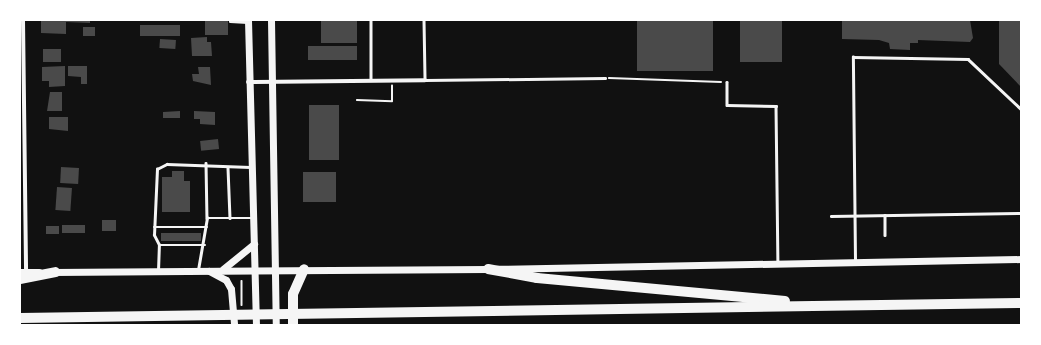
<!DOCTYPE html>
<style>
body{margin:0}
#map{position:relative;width:1041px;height:345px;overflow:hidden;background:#111;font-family:"Source Sans 3",sans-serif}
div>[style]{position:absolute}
.building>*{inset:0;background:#4a4a4a;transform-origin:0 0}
.path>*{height:1.5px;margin:-0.75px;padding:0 0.75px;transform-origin:0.75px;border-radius:0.75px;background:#f5f5f5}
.service>*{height:2.5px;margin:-1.25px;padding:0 1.25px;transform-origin:1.25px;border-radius:1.25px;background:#f5f5f5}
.minor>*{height:4px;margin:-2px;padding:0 2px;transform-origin:2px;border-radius:2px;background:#f5f5f5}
.secondary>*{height:7px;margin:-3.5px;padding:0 3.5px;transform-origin:3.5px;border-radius:3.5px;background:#f5f5f5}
.motorway>*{height:10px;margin:-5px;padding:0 5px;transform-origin:5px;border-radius:5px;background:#f5f5f5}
span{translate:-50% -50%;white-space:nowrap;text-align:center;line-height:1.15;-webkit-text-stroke:3px #fff;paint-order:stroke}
.frame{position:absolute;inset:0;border:21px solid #fff;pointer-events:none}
</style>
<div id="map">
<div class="building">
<i style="clip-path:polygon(90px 20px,90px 23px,66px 22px,66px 34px,41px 33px,41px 21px)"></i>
<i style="left:205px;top:20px;width:23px;height:15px"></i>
<i style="left:321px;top:20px;width:36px;height:23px"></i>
<i style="left:637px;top:20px;width:76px;height:51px"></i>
<i style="left:740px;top:20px;width:42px;height:42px"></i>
<i style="clip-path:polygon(842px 20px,970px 20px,973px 38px,970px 42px,918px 40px,918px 43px,910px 43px,910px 50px,890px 49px,889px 43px,879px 40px,842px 39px)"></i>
<i style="clip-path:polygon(999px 20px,1021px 20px,1021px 87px,999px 64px)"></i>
<i style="left:140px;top:25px;width:40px;height:11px"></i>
<i style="left:83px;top:27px;width:12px;height:9px"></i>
<i style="clip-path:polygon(207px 37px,207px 42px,211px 42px,212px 56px,192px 56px,191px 38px)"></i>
<i style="left:160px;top:39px;width:16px;height:9px;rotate:4deg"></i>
<i style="left:308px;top:46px;width:49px;height:14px"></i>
<i style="left:43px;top:49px;width:18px;height:13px"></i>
<i style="clip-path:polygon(65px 66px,65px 86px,49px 87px,49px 81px,42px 81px,42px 67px)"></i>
<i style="clip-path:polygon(68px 66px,87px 66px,87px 84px,81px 84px,81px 77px,68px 76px)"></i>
<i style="clip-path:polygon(198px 67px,210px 67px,211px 85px,193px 81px,192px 74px,199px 74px)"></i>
<i style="clip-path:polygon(50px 92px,62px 92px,62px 111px,47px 111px)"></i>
<i style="left:309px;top:105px;width:30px;height:55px"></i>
<i style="clip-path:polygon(180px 111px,180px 118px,163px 118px,163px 112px)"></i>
<i style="clip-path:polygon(194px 111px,215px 112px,215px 125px,200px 124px,200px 119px,194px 119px)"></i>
<i style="clip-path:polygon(49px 117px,68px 117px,68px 131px,49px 129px)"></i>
<i style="left:218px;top:139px;width:10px;height:18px;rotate:84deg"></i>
<i style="left:61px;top:167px;width:18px;height:16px;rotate:3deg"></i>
<i style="clip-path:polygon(172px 171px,184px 171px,184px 181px,190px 181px,190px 212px,162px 212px,162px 177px,172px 177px)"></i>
<i style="left:303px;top:172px;width:33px;height:30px"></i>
<i style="left:57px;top:187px;width:15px;height:23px;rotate:4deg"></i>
<i style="left:102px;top:220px;width:14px;height:11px"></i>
<i style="left:62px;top:225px;width:23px;height:8px"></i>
<i style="left:46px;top:226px;width:13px;height:8px"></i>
<i style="left:201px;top:233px;width:8px;height:40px;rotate:90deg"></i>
</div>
<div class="path">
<i style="left:609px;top:78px;width:112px;rotate:2deg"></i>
<i style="left:357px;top:100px;width:35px;rotate:2deg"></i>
<i style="left:392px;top:101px;width:15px;rotate:-90deg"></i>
<i style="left:242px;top:281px;width:24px;rotate:90deg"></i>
</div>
<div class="service">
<i style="left:371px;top:20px;width:60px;rotate:90deg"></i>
<i style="left:424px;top:20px;width:60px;rotate:89deg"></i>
<i style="left:425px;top:80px;width:180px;rotate:-0.6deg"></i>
<i style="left:230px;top:21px;width:17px;rotate:3deg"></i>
<i style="left:727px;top:82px;width:23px;rotate:90deg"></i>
<i style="left:727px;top:105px;width:49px;rotate:1.2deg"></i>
<i style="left:776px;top:106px;width:156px;rotate:89.3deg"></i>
<i style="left:206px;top:163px;width:55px;rotate:89deg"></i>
<i style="left:228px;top:168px;width:50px;rotate:87.7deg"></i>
<i style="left:885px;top:215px;width:20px;rotate:90deg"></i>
<i style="left:831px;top:216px;width:190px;rotate:-0.9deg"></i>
<i style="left:154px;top:227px;width:53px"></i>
<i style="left:159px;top:245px;width:11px;rotate:-117deg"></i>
<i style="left:154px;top:235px;width:66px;rotate:-87.4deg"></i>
<i style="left:157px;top:169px;width:11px;rotate:-27deg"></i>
<i style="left:167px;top:164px;width:83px;rotate:2.1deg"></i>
<i style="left:855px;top:260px;width:203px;rotate:-90.6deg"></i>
<i style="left:853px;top:57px;width:115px;rotate:1deg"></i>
<i style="left:968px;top:59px;width:73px;rotate:43.3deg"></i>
<i style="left:198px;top:270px;width:53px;rotate:-80.2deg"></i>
<i style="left:207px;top:218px;width:44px"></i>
<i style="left:158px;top:271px;width:26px;rotate:-88deg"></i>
<i style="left:159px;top:245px;width:46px"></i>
</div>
<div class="minor">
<i style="left:23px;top:20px;width:252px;rotate:89.3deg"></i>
<i style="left:248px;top:82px;width:177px;rotate:-0.6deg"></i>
</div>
<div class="secondary">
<i style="left:248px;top:20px;width:305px;rotate:88.5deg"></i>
<i style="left:271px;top:20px;width:305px;rotate:89.1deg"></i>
<i style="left:223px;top:269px;width:40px;rotate:-39deg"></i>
<i style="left:209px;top:271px;width:19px;rotate:28deg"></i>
<i style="left:226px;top:280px;width:10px;rotate:61deg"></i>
<i style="left:231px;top:289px;width:36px;rotate:85deg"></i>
<i style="left:20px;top:272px;width:19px"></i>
<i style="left:52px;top:272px;width:436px;rotate:-0.4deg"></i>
<i style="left:488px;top:269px;width:533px;rotate:-1.07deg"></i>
</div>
<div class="motorway">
<i style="left:488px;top:269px;width:50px;rotate:10.4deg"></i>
<i style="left:537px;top:278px;width:249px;rotate:5.3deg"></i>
<i style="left:20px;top:279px;width:36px;rotate:-11deg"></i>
<i style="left:20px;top:318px;width:1001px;rotate:-0.86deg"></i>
<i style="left:293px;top:325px;width:31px;rotate:-90deg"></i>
<i style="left:293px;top:294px;width:27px;rotate:-66deg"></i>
</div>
<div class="frame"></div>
</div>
